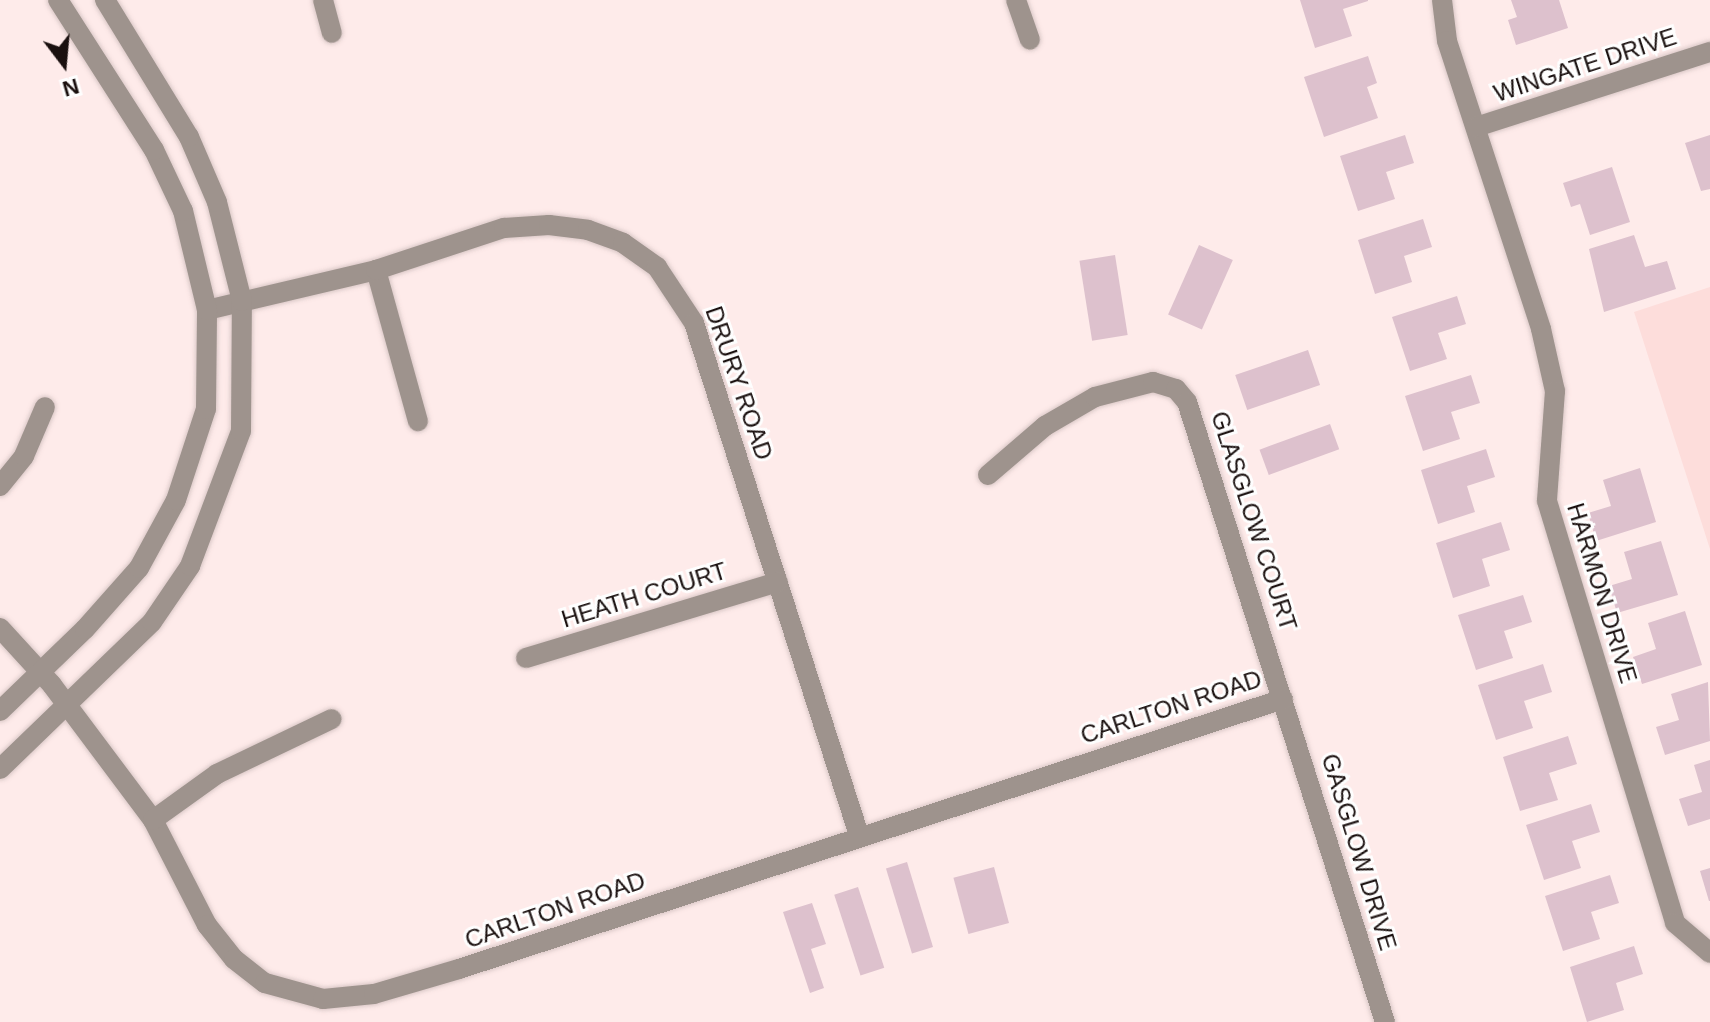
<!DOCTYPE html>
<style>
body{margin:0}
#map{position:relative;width:1710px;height:1022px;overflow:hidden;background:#feebea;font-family:Helvetica,sans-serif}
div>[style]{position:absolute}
.built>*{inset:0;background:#fddddb}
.building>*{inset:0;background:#ddc1cd;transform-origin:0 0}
.roads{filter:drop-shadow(0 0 2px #dac8c7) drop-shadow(0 0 2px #dac8c7)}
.street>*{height:20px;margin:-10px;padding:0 10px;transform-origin:10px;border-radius:10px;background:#9e938d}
span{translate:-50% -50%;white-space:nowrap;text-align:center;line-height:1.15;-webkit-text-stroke:6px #fefefe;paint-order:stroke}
.street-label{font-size:24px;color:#1a100f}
.north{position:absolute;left:24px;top:24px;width:80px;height:80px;-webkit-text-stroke:6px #fefefe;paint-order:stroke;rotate:164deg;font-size:22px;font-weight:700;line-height:32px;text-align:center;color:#1a100f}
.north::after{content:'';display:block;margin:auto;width:28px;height:36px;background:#1a100f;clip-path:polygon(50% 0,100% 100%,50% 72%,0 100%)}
</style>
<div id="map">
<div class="built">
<i style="clip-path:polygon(1710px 287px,1710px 549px,1634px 312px)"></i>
</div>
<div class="building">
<i style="clip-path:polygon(1300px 0,1368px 0,1368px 1px,1343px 9px,1352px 36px,1315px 48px)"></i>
<i style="clip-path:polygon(1511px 0,1559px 0,1568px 28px,1516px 45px,1508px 20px,1517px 17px)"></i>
<i style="clip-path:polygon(1368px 56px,1377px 83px,1367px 87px,1378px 118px,1324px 137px,1304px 77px)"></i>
<i style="clip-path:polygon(1405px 135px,1414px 163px,1386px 172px,1395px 199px,1358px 211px,1340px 156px)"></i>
<i style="clip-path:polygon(1710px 135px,1710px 189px,1701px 191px,1685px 143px)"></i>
<i style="clip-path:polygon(1612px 167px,1630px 222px,1590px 235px,1580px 204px,1571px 207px,1563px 183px)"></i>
<i style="clip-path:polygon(1423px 219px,1432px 247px,1404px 256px,1412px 282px,1375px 294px,1358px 240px)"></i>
<i style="clip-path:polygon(1634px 235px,1645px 267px,1667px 261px,1676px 289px,1604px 312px,1589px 249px)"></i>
<i style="left:1199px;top:245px;width:37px;height:76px;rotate:24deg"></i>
<i style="left:1115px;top:255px;width:81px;height:36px;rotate:81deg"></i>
<i style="clip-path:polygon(1457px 296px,1466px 324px,1438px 333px,1447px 359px,1410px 371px,1392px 317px)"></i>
<i style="left:1308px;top:350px;width:37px;height:77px;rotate:71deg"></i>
<i style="clip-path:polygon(1471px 375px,1480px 403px,1451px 412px,1460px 439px,1423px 451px,1405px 396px)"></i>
<i style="left:1330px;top:424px;width:27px;height:75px;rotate:70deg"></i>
<i style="clip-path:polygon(1486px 449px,1495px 477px,1467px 486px,1475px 512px,1438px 524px,1421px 470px)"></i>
<i style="clip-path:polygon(1640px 468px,1656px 522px,1596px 541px,1588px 513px,1611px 506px,1603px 480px)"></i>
<i style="clip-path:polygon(1501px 522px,1510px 550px,1482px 559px,1490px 586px,1453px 598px,1436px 543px)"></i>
<i style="clip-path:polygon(1661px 541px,1678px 595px,1617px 613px,1609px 586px,1632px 579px,1624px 552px)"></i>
<i style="clip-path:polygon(1523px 595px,1532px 622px,1504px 631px,1513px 658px,1476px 670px,1458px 615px)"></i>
<i style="clip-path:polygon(1685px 611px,1702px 665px,1642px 684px,1633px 657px,1656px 649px,1648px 623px)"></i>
<i style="clip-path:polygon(1543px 664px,1552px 692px,1524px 701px,1533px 728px,1496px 740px,1478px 685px)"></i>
<i style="clip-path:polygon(1708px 682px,1710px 741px,1665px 755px,1656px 727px,1679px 720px,1671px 694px)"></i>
<i style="clip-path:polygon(1568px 736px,1577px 764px,1549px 773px,1558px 800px,1520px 811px,1503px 757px)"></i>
<i style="clip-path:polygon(1710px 760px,1710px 819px,1688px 826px,1679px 799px,1702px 792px,1694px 765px)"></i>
<i style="clip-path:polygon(1591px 804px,1600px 832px,1572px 841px,1581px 868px,1544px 880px,1526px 825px)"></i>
<i style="left:907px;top:862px;width:89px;height:22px;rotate:73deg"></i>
<i style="left:994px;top:867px;width:58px;height:42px;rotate:75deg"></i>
<i style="clip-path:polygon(1710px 868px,1710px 901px,1709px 901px,1700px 871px)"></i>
<i style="clip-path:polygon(1610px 875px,1619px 903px,1591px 912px,1600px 939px,1563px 951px,1545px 896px)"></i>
<i style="left:858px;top:887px;width:85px;height:25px;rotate:72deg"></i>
<i style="clip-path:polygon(812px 903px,826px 944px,811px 949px,824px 988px,810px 993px,783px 912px)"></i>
<i style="clip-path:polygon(1634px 946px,1643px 974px,1616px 983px,1624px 1010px,1587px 1022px,1570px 967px)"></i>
</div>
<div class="roads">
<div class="street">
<i style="left:323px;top:0;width:34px;rotate:75deg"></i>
<i style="left:1016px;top:0;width:42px;rotate:70.7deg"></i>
<i style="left:1442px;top:0;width:41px;rotate:83deg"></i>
<i style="left:1447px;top:41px;width:303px;rotate:71.9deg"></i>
<i style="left:1541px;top:329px;width:64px;rotate:77.3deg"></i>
<i style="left:1555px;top:391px;width:110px;rotate:94.2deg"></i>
<i style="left:1547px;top:501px;width:441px;rotate:73.1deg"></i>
<i style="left:1675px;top:923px;width:46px;rotate:40.6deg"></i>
<i style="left:1476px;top:127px;width:246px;rotate:-17.8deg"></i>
<i style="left:376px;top:270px;width:157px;rotate:74.5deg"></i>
<i style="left:207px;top:310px;width:174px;rotate:-13.3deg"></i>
<i style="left:376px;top:270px;width:135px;rotate:-18.2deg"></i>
<i style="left:504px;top:228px;width:45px;rotate:-3.8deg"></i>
<i style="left:549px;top:225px;width:39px;rotate:7deg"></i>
<i style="left:588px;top:230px;width:37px;rotate:20deg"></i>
<i style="left:623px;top:243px;width:42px;rotate:35.2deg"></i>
<i style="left:657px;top:267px;width:67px;rotate:56.5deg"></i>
<i style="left:694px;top:323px;width:538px;rotate:72.14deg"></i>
<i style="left:988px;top:475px;width:75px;rotate:-40.7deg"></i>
<i style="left:1045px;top:426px;width:58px;rotate:-30.1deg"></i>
<i style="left:1095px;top:397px;width:60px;rotate:-14.5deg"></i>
<i style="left:1153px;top:382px;width:24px;rotate:17deg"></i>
<i style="left:1176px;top:389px;width:17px;rotate:50deg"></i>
<i style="left:1187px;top:402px;width:651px;rotate:72.29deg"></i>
<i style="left:0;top:486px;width:38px;rotate:-51deg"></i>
<i style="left:24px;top:456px;width:53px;rotate:-66.8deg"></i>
<i style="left:0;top:628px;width:77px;rotate:47.6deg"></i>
<i style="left:52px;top:685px;width:169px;rotate:53.2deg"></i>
<i style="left:153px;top:820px;width:118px;rotate:62.8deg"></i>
<i style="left:207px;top:925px;width:43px;rotate:51.5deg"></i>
<i style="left:234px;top:959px;width:39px;rotate:38deg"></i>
<i style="left:265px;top:983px;width:60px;rotate:15.4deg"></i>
<i style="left:323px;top:999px;width:51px;rotate:-5.6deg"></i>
<i style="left:374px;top:994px;width:89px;rotate:-16.4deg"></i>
<i style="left:459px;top:969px;width:867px;rotate:-18.14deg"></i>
<i style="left:526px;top:658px;width:263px;rotate:-16.8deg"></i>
<i style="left:0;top:711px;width:118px;rotate:-44deg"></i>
<i style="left:85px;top:629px;width:81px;rotate:-48.5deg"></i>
<i style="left:139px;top:568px;width:77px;rotate:-61.4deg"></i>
<i style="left:176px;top:500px;width:96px;rotate:-71.8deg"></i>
<i style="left:206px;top:409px;width:99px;rotate:-89.4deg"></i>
<i style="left:207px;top:310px;width:102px;rotate:-103.6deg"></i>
<i style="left:183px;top:211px;width:68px;rotate:-115.4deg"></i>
<i style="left:154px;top:150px;width:178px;rotate:-122.6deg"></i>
<i style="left:0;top:769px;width:211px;rotate:-44deg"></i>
<i style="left:152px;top:622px;width:68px;rotate:-55.8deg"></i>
<i style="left:190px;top:566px;width:144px;rotate:-69.3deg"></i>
<i style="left:241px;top:431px;width:130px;rotate:-89.6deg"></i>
<i style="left:242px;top:301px;width:102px;rotate:-104.2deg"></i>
<i style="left:217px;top:202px;width:71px;rotate:-113.3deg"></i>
<i style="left:189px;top:137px;width:161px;rotate:-121.5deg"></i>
<i style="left:153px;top:820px;width:79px;rotate:-35.7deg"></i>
<i style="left:217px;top:774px;width:127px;rotate:-25.6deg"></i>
</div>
</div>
<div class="street-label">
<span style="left:1585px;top:65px;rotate:-18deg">WINGATE DRIVE</span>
<span style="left:739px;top:383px;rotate:71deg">DRURY ROAD</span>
<span style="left:1254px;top:521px;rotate:72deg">GLASGLOW COURT</span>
<span style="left:1602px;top:593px;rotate:73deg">HARMON DRIVE</span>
<span style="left:644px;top:595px;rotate:-17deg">HEATH COURT</span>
<span style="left:1171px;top:707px;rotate:-18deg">CARLTON ROAD</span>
<span style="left:1359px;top:852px;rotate:73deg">GASGLOW DRIVE</span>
<span style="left:555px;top:910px;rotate:-19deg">CARLTON ROAD</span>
</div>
<div class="north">N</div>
</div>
